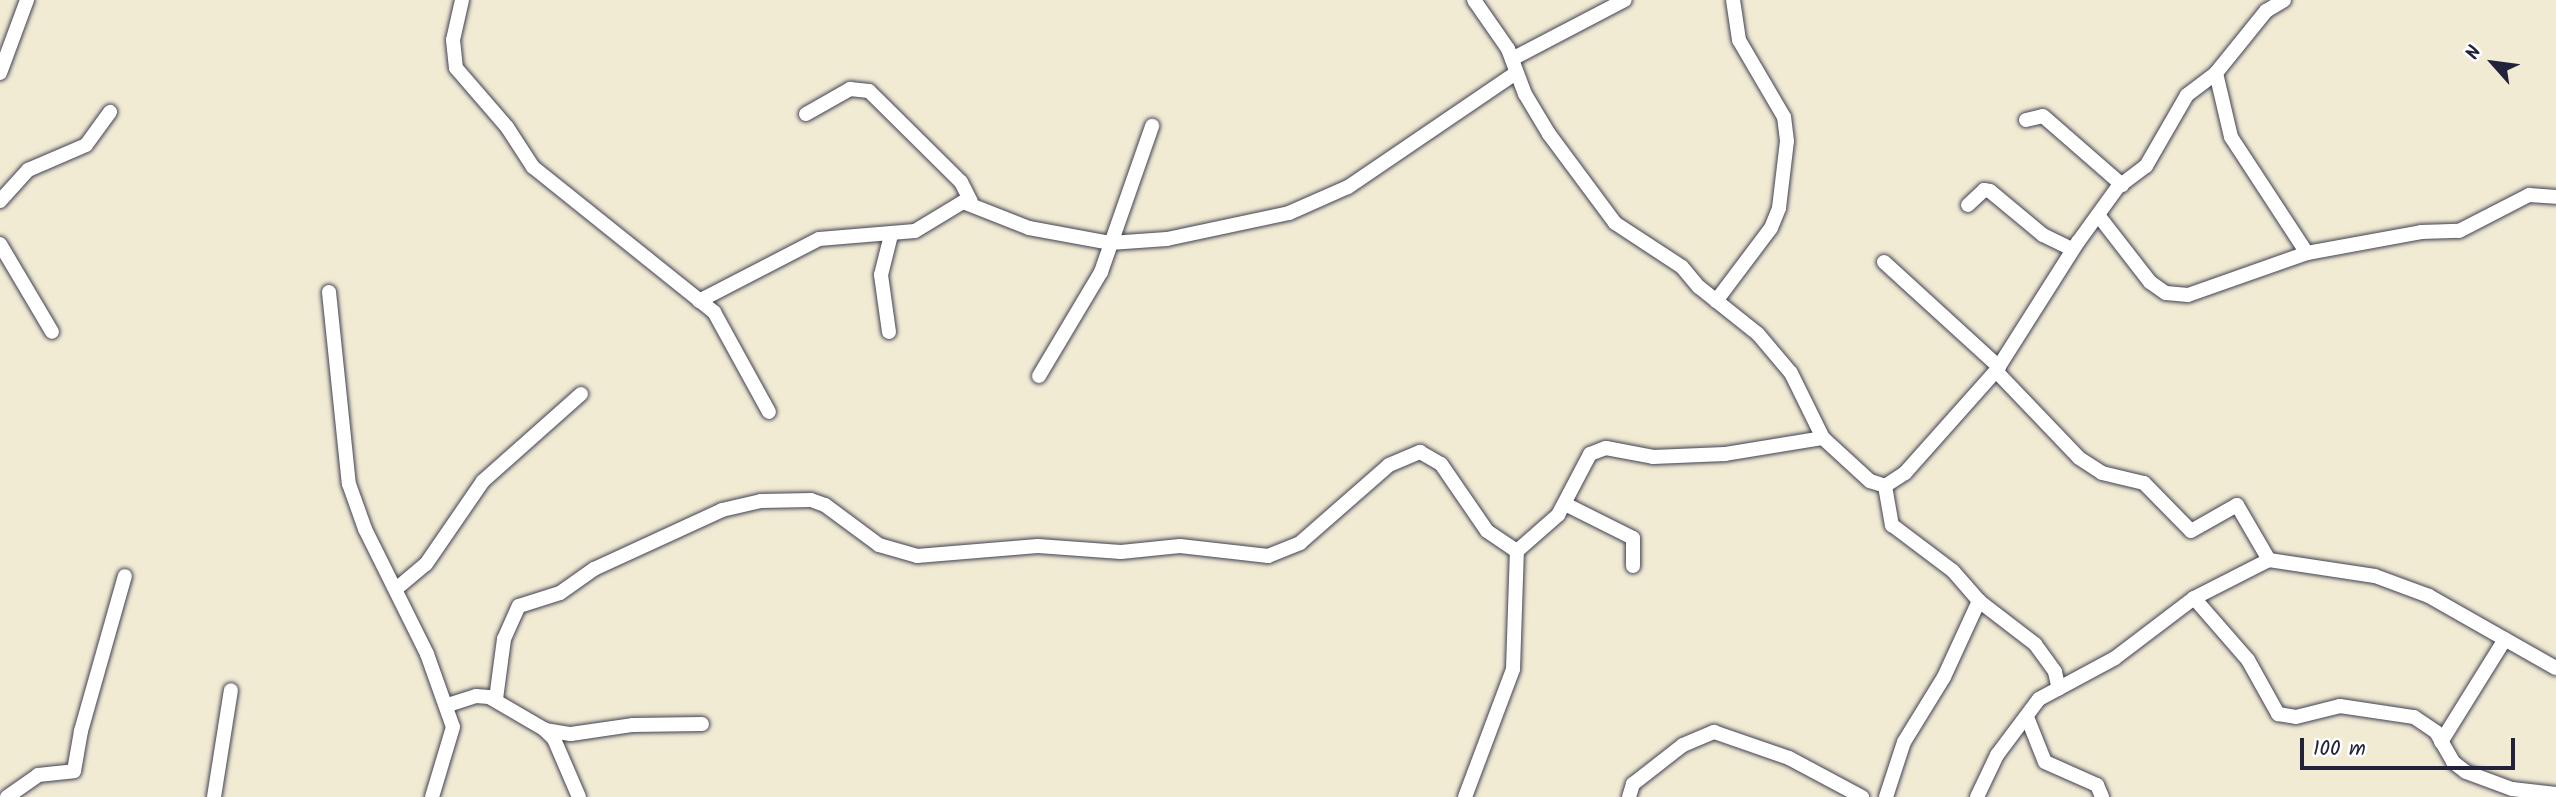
<!DOCTYPE html>
<style>
body{margin:0}
#map{position:relative;width:2556px;height:797px;overflow:hidden;background:#f1ebd4;font-family:Kalam,sans-serif}
div>[style]{position:absolute}
.roads{filter:drop-shadow(0 0 2px #414052) drop-shadow(0 0 2px #414052)}
.minor>*{height:14px;margin:-7px;padding:0 7px;transform-origin:7px;border-radius:7px;background:#fff}
span{translate:-50% -50%;white-space:nowrap;text-align:center;line-height:1.15;-webkit-text-stroke:6px #fff;paint-order:stroke}
.north{position:absolute;left:2458px;top:28px;width:70px;height:70px;-webkit-text-stroke:5px #fff;paint-order:stroke;rotate:298deg;font-size:19px;font-weight:700;line-height:28px;text-align:center;color:#22223b}
.north::after{content:'';display:block;margin:auto;width:24px;height:32px;background:#22223b;clip-path:polygon(50% 0,100% 100%,50% 72%,0 100%)}
.scale{position:absolute;left:2300px;top:738px;width:215px;height:32px;box-sizing:border-box;border:4px solid #22223b;border-top:0;padding-left:9px;font-size:21px;line-height:24px;white-space:nowrap;color:#22223b;-webkit-text-stroke:5px #fff;paint-order:stroke}
</style>
<div id="map">
<div class="roads">
<div class="minor">
<i style="left:462px;top:0;width:41px;rotate:102.7deg"></i>
<i style="left:453px;top:40px;width:28px;rotate:84deg"></i>
<i style="left:456px;top:68px;width:78px;rotate:49.2deg"></i>
<i style="left:507px;top:127px;width:48px;rotate:57deg"></i>
<i style="left:533px;top:167px;width:232px;rotate:38.7deg"></i>
<i style="left:714px;top:312px;width:114px;rotate:61.2deg"></i>
<i style="left:1474px;top:0;width:60px;rotate:55.2deg"></i>
<i style="left:1508px;top:49px;width:48px;rotate:69.3deg"></i>
<i style="left:1525px;top:94px;width:47px;rotate:59deg"></i>
<i style="left:1549px;top:134px;width:111px;rotate:53.4deg"></i>
<i style="left:1615px;top:223px;width:80px;rotate:33.3deg"></i>
<i style="left:1682px;top:267px;width:26px;rotate:50deg"></i>
<i style="left:1699px;top:287px;width:75px;rotate:38.5deg"></i>
<i style="left:1758px;top:334px;width:51px;rotate:49.8deg"></i>
<i style="left:1791px;top:373px;width:72px;rotate:63.8deg"></i>
<i style="left:1823px;top:438px;width:64px;rotate:42.5deg"></i>
<i style="left:1870px;top:481px;width:16px;rotate:18deg"></i>
<i style="left:1885px;top:486px;width:24px;rotate:-33deg"></i>
<i style="left:1905px;top:473px;width:137px;rotate:-48.3deg"></i>
<i style="left:1996px;top:371px;width:153px;rotate:-57.6deg"></i>
<i style="left:2078px;top:242px;width:68px;rotate:-54deg"></i>
<i style="left:2118px;top:187px;width:35px;rotate:-37deg"></i>
<i style="left:2146px;top:166px;width:82px;rotate:-60deg"></i>
<i style="left:2187px;top:95px;width:36px;rotate:-37deg"></i>
<i style="left:2216px;top:73px;width:80px;rotate:-51.1deg"></i>
<i style="left:2266px;top:11px;width:21px;rotate:-31deg"></i>
<i style="left:1512px;top:59px;width:127px;rotate:-27.6deg"></i>
<i style="left:0;top:73px;width:78px;rotate:-69.7deg"></i>
<i style="left:2216px;top:73px;width:66px;rotate:76.8deg"></i>
<i style="left:2231px;top:137px;width:139px;rotate:56.8deg"></i>
<i style="left:806px;top:114px;width:51px;rotate:-29.6deg"></i>
<i style="left:850px;top:89px;width:19px;rotate:6deg"></i>
<i style="left:869px;top:91px;width:129px;rotate:44.7deg"></i>
<i style="left:961px;top:182px;width:22px;rotate:63deg"></i>
<i style="left:2026px;top:120px;width:17px;rotate:-13deg"></i>
<i style="left:2043px;top:116px;width:105px;rotate:41.1deg"></i>
<i style="left:0;top:201px;width:42px;rotate:-47.9deg"></i>
<i style="left:28px;top:170px;width:63px;rotate:-23.3deg"></i>
<i style="left:86px;top:145px;width:41px;rotate:-54deg"></i>
<i style="left:1968px;top:205px;width:22px;rotate:-43deg"></i>
<i style="left:1984px;top:190px;width:6px;rotate:9deg"></i>
<i style="left:1990px;top:191px;width:69px;rotate:39.7deg"></i>
<i style="left:2043px;top:235px;width:32px;rotate:26deg"></i>
<i style="left:2098px;top:215px;width:85px;rotate:52.2deg"></i>
<i style="left:2150px;top:282px;width:19px;rotate:35deg"></i>
<i style="left:2166px;top:293px;width:22px;rotate:5deg"></i>
<i style="left:2188px;top:295px;width:126px;rotate:-19.4deg"></i>
<i style="left:2307px;top:253px;width:116px;rotate:-10.4deg"></i>
<i style="left:2421px;top:232px;width:38px;rotate:-2deg"></i>
<i style="left:2459px;top:231px;width:79px;rotate:-27.2deg"></i>
<i style="left:2529px;top:195px;width:27px;rotate:4deg"></i>
<i style="left:0;top:244px;width:102px;rotate:59.4deg"></i>
<i style="left:1884px;top:262px;width:156px;rotate:42.4deg"></i>
<i style="left:329px;top:292px;width:193px;rotate:84.1deg"></i>
<i style="left:349px;top:484px;width:48px;rotate:70.4deg"></i>
<i style="left:365px;top:529px;width:140px;rotate:63.6deg"></i>
<i style="left:427px;top:654px;width:77px;rotate:70.4deg"></i>
<i style="left:453px;top:727px;width:73px;rotate:106.7deg"></i>
<i style="left:699px;top:301px;width:135px;rotate:-27.3deg"></i>
<i style="left:819px;top:239px;width:96px;rotate:-4.8deg"></i>
<i style="left:915px;top:231px;width:56px;rotate:-31.1deg"></i>
<i style="left:963px;top:202px;width:71px;rotate:21.5deg"></i>
<i style="left:1029px;top:228px;width:82px;rotate:10.5deg"></i>
<i style="left:1110px;top:243px;width:57px;rotate:-4deg"></i>
<i style="left:1167px;top:239px;width:125px;rotate:-12deg"></i>
<i style="left:1289px;top:213px;width:64px;rotate:-23.8deg"></i>
<i style="left:1348px;top:187px;width:203px;rotate:-34.2deg"></i>
<i style="left:1716px;top:301px;width:91px;rotate:-53deg"></i>
<i style="left:1771px;top:228px;width:22px;rotate:-68deg"></i>
<i style="left:1779px;top:208px;width:67px;rotate:-83.2deg"></i>
<i style="left:1787px;top:141px;width:24px;rotate:-97deg"></i>
<i style="left:1784px;top:117px;width:89px;rotate:-120.3deg"></i>
<i style="left:1739px;top:40px;width:40px;rotate:-98.5deg"></i>
<i style="left:889px;top:332px;width:58px;rotate:-98deg"></i>
<i style="left:881px;top:275px;width:41px;rotate:-76deg"></i>
<i style="left:1996px;top:371px;width:120px;rotate:46.3deg"></i>
<i style="left:2079px;top:458px;width:27px;rotate:33deg"></i>
<i style="left:2102px;top:473px;width:43px;rotate:13.4deg"></i>
<i style="left:2144px;top:483px;width:67px;rotate:45.6deg"></i>
<i style="left:2191px;top:531px;width:53px;rotate:-29.5deg"></i>
<i style="left:2237px;top:505px;width:64px;rotate:59.8deg"></i>
<i style="left:2269px;top:560px;width:107px;rotate:8.6deg"></i>
<i style="left:2375px;top:576px;width:58px;rotate:20.3deg"></i>
<i style="left:2429px;top:596px;width:146px;rotate:29.6deg"></i>
<i style="left:1039px;top:376px;width:121px;rotate:-59.2deg"></i>
<i style="left:1101px;top:272px;width:155px;rotate:-70.7deg"></i>
<i style="left:1885px;top:486px;width:40px;rotate:80deg"></i>
<i style="left:1892px;top:525px;width:76px;rotate:37deg"></i>
<i style="left:1953px;top:571px;width:40px;rotate:49deg"></i>
<i style="left:1979px;top:601px;width:71px;rotate:37.5deg"></i>
<i style="left:2035px;top:644px;width:34px;rotate:54deg"></i>
<i style="left:2055px;top:672px;width:17px;rotate:77deg"></i>
<i style="left:1565px;top:504px;width:76px;rotate:26.6deg"></i>
<i style="left:1633px;top:538px;width:28px;rotate:90deg"></i>
<i style="left:396px;top:589px;width:39px;rotate:-40deg"></i>
<i style="left:426px;top:564px;width:101px;rotate:-55.5deg"></i>
<i style="left:483px;top:481px;width:131px;rotate:-41.6deg"></i>
<i style="left:2194px;top:598px;width:82px;rotate:48.9deg"></i>
<i style="left:2248px;top:660px;width:62px;rotate:60.9deg"></i>
<i style="left:2278px;top:714px;width:18px;rotate:9deg"></i>
<i style="left:2296px;top:717px;width:45px;rotate:-14deg"></i>
<i style="left:2340px;top:706px;width:75px;rotate:8.5deg"></i>
<i style="left:2414px;top:717px;width:27px;rotate:34deg"></i>
<i style="left:2436px;top:732px;width:34px;rotate:60deg"></i>
<i style="left:2453px;top:762px;width:16px;rotate:38deg"></i>
<i style="left:2466px;top:772px;width:49px;rotate:20.3deg"></i>
<i style="left:2512px;top:789px;width:44px;rotate:6.5deg"></i>
<i style="left:496px;top:699px;width:61px;rotate:-82.4deg"></i>
<i style="left:504px;top:639px;width:36px;rotate:-66deg"></i>
<i style="left:519px;top:606px;width:43px;rotate:-17.6deg"></i>
<i style="left:560px;top:593px;width:42px;rotate:-35.2deg"></i>
<i style="left:594px;top:569px;width:141px;rotate:-24.7deg"></i>
<i style="left:722px;top:510px;width:40px;rotate:-13deg"></i>
<i style="left:761px;top:501px;width:50px;rotate:-1.1deg"></i>
<i style="left:811px;top:500px;width:15px;rotate:20deg"></i>
<i style="left:825px;top:505px;width:67px;rotate:36.5deg"></i>
<i style="left:879px;top:545px;width:40px;rotate:16deg"></i>
<i style="left:917px;top:556px;width:121px;rotate:-4.7deg"></i>
<i style="left:1038px;top:546px;width:83px;rotate:4.1deg"></i>
<i style="left:1121px;top:552px;width:59px;rotate:-5.8deg"></i>
<i style="left:1180px;top:546px;width:89px;rotate:6.5deg"></i>
<i style="left:1268px;top:556px;width:35px;rotate:-22deg"></i>
<i style="left:1300px;top:543px;width:118px;rotate:-41.2deg"></i>
<i style="left:1389px;top:465px;width:34px;rotate:-23deg"></i>
<i style="left:1420px;top:452px;width:24px;rotate:30deg"></i>
<i style="left:1441px;top:464px;width:81px;rotate:55.5deg"></i>
<i style="left:1487px;top:531px;width:36px;rotate:34deg"></i>
<i style="left:448px;top:705px;width:29px;rotate:-18deg"></i>
<i style="left:476px;top:696px;width:13px;rotate:4deg"></i>
<i style="left:489px;top:697px;width:64px;rotate:30.2deg"></i>
<i style="left:544px;top:729px;width:14px;rotate:45deg"></i>
<i style="left:554px;top:739px;width:63px;rotate:66.7deg"></i>
<i style="left:2027px;top:717px;width:48px;rotate:68.2deg"></i>
<i style="left:2045px;top:762px;width:57px;rotate:23.9deg"></i>
<i style="left:2097px;top:785px;width:13px;rotate:67deg"></i>
<i style="left:545px;top:730px;width:26px;rotate:9deg"></i>
<i style="left:571px;top:734px;width:63px;rotate:-8.3deg"></i>
<i style="left:633px;top:725px;width:69px;rotate:-0.8deg"></i>
<i style="left:2441px;top:742px;width:121px;rotate:-58.1deg"></i>
<i style="left:7px;top:797px;width:38px;rotate:-35deg"></i>
<i style="left:38px;top:775px;width:36px;rotate:-6deg"></i>
<i style="left:74px;top:771px;width:41px;rotate:-80.1deg"></i>
<i style="left:81px;top:731px;width:161px;rotate:-74.2deg"></i>
<i style="left:214px;top:797px;width:108px;rotate:-81deg"></i>
<i style="left:1465px;top:797px;width:137px;rotate:-69.4deg"></i>
<i style="left:1513px;top:669px;width:118px;rotate:-88.1deg"></i>
<i style="left:1517px;top:551px;width:55px;rotate:-41.3deg"></i>
<i style="left:1558px;top:515px;width:69px;rotate:-62.3deg"></i>
<i style="left:1590px;top:454px;width:17px;rotate:-21deg"></i>
<i style="left:1606px;top:448px;width:48px;rotate:10.8deg"></i>
<i style="left:1653px;top:457px;width:72px;rotate:-2.4deg"></i>
<i style="left:1725px;top:454px;width:99px;rotate:-9.3deg"></i>
<i style="left:1629px;top:797px;width:14px;rotate:-73deg"></i>
<i style="left:1633px;top:784px;width:63px;rotate:-38deg"></i>
<i style="left:1683px;top:745px;width:34px;rotate:-23deg"></i>
<i style="left:1714px;top:732px;width:79px;rotate:19.1deg"></i>
<i style="left:1789px;top:758px;width:83px;rotate:28.1deg"></i>
<i style="left:1886px;top:797px;width:58px;rotate:-71.9deg"></i>
<i style="left:1904px;top:742px;width:76px;rotate:-58.4deg"></i>
<i style="left:1944px;top:677px;width:84px;rotate:-65.3deg"></i>
<i style="left:1977px;top:797px;width:47px;rotate:-64.5deg"></i>
<i style="left:1997px;top:755px;width:70px;rotate:-53.1deg"></i>
<i style="left:2039px;top:699px;width:86px;rotate:-28.3deg"></i>
<i style="left:2115px;top:658px;width:99px;rotate:-37.2deg"></i>
<i style="left:2194px;top:598px;width:84px;rotate:-26.9deg"></i>
</div>
</div>
<div class="north">N</div>
<div class="scale">100 m</div>
</div>
